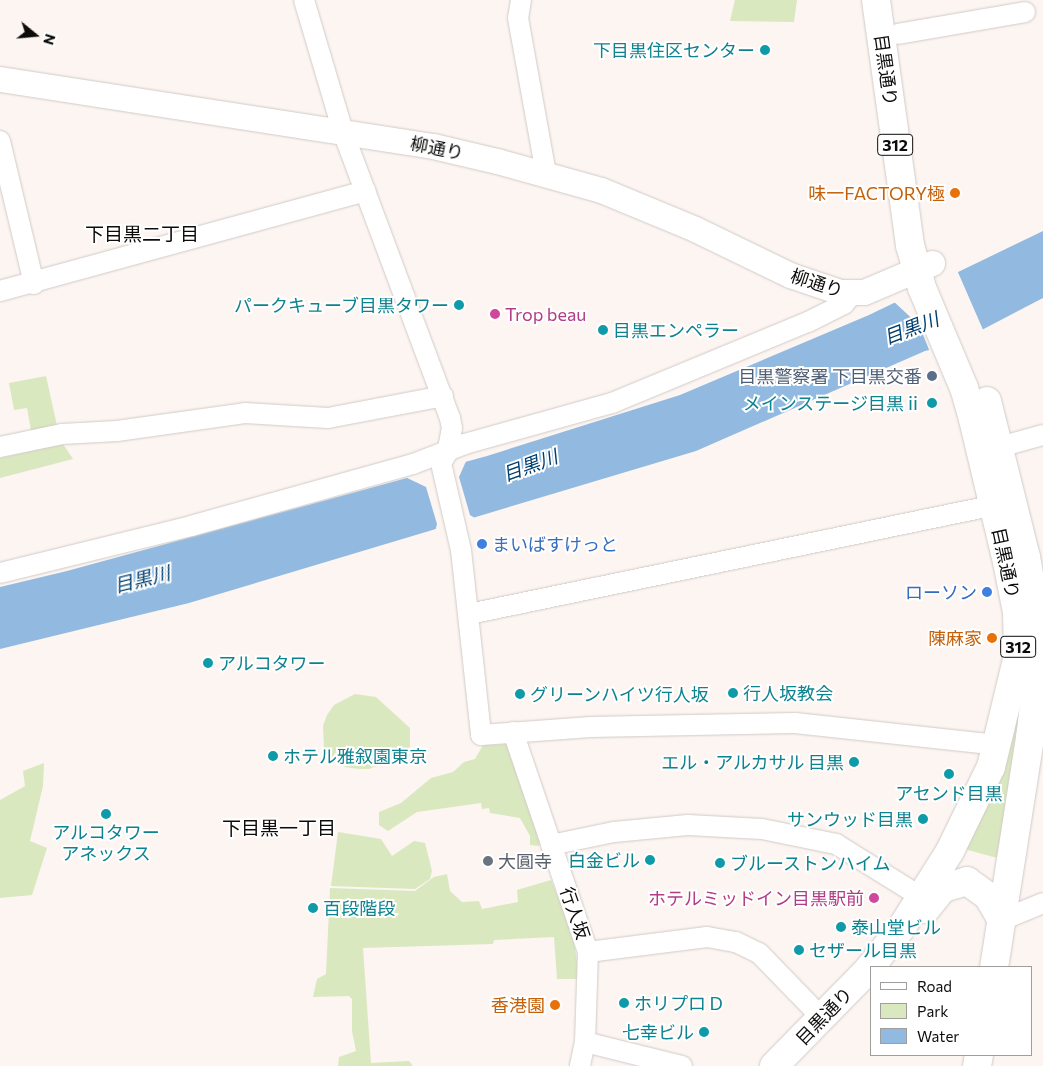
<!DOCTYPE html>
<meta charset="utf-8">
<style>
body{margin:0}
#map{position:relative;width:1043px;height:1066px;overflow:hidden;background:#fcf5f1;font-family:Commissioner,"Noto Sans JP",sans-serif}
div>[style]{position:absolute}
.green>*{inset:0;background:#dae8c0}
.water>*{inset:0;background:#92bae1}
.pier>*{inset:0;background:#fcf5f1}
.roads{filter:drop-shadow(0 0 1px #d1cac7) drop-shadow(0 0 1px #d1cac7)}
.minor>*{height:20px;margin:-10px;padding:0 10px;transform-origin:10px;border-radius:10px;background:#fff}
.tertiary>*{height:25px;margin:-12.5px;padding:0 12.5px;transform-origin:12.5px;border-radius:12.5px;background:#fff}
.primary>*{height:28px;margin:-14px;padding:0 14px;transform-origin:14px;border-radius:14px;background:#fff}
.dots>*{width:14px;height:14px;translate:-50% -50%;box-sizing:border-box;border:2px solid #fff;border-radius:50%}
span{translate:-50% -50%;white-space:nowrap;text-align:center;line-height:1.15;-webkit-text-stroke:4px #fff;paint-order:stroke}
.shield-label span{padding:1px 4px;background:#fff;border:1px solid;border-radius:4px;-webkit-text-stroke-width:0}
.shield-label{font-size:16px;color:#0e0c0b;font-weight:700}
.culture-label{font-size:18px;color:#0d838f}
.right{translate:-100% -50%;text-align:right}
.left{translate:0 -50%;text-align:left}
.street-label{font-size:18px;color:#0e0c0b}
.food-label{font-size:18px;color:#c56008}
.hotel-label{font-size:18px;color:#b23c85}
.service-label{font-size:18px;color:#4e5e75}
.shop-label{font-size:18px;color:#366cbe}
.worship-label{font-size:18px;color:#5b616d}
.neighbourhood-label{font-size:19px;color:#0e0c0b}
.water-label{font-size:19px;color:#003f6f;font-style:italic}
.legend{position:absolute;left:870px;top:966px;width:162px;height:90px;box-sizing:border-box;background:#fff;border:1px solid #9f9e9d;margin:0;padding:6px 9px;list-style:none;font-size:15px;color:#0e0c0b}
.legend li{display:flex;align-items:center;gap:10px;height:25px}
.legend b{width:25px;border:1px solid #9f9e9d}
.north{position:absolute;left:10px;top:10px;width:50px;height:50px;-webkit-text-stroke:4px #fff;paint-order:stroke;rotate:107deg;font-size:14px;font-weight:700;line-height:20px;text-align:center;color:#0e0c0b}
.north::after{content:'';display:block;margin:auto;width:18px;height:22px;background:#0e0c0b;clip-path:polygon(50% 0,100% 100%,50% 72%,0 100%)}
</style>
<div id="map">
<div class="green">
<i style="clip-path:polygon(735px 0,797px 0,794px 22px,730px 21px)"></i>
<i style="clip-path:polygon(46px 376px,58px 430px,32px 436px,27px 408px,14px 410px,9px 383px)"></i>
<i style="clip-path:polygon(63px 444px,73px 459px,0 478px,0 458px)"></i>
<i style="clip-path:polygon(1024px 682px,1001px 859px,964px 849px,1002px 770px,1014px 734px)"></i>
<i style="clip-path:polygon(355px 694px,376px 697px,410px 728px,410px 747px,405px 754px,369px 769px,359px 769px,345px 767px,324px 749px,323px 726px,327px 715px,334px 705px)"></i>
<i style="clip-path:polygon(507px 744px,540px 840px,539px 846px,530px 845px,530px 836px,520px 818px,490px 813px,489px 808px,482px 809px,481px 803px,417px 812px,388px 831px,379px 825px,379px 812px,401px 803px,431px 778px,453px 772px,464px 762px,475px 759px,483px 745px)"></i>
<i style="clip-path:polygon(44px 763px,43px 786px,30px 841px,47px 848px,32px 895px,0 898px,0 800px,25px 786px,23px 771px)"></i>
<i style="clip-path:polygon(338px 832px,381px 839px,392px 856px,414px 841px,425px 843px,432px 871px,430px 879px,415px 889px,331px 886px)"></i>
<i style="clip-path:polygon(447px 874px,450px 891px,462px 902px,479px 901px,482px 909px,518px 902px,517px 890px,551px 880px,573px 934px,579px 976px,576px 979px,557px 979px,554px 937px,494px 940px,493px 944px,363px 948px,371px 1063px,409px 1061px,413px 1066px,338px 1066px,339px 1057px,356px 1051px,352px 1031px,352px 999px,349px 996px,313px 997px,317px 979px,326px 974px,330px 888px,415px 891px,434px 877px)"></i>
</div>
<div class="water">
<i style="clip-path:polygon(1043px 231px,1043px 298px,955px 344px,925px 351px,696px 451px,189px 603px,0 649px,0 587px,67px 571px,487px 456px,680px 395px,869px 315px)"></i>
</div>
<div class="pier">
<i style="clip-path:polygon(957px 270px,984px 332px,951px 348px,930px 352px,919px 325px,892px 300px)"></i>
<i style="clip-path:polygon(467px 459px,459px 477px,470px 515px,478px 520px,435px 532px,437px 524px,426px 487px,403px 476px)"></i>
</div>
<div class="roads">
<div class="minor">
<i style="left:304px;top:0;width:138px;rotate:73.5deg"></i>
<i style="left:343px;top:132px;width:305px;rotate:69.5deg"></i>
<i style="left:450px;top:418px;width:10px;rotate:79deg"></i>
<i style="left:452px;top:428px;width:25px;rotate:101deg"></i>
<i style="left:447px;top:453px;width:12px;rotate:121deg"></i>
<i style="left:441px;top:463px;width:89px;rotate:77.1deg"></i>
<i style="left:461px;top:550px;width:186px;rotate:83.8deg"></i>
<i style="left:481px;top:735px;width:110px;rotate:-4.2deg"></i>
<i style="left:591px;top:727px;width:204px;rotate:-1.1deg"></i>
<i style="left:795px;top:723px;width:202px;rotate:6.2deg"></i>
<i style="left:521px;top:0;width:18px;rotate:99deg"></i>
<i style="left:518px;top:18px;width:158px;rotate:79.8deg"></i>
<i style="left:898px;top:34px;width:129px;rotate:-9.8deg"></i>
<i style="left:0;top:141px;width:147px;rotate:76.6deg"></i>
<i style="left:0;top:291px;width:379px;rotate:-15.3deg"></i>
<i style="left:0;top:447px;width:63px;rotate:-11.8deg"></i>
<i style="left:62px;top:434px;width:55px;rotate:-3.1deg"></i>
<i style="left:117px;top:431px;width:129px;rotate:-8deg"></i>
<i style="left:245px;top:413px;width:83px;rotate:3.4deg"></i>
<i style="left:328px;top:418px;width:117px;rotate:-10.8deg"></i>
<i style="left:1000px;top:447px;width:45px;rotate:-15.6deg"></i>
<i style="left:0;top:573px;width:197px;rotate:-13.8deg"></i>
<i style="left:191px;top:526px;width:230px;rotate:-15.6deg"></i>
<i style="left:413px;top:464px;width:56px;rotate:-21deg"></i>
<i style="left:465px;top:444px;width:153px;rotate:-15.6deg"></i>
<i style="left:612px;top:403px;width:212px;rotate:-22.5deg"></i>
<i style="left:808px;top:322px;width:40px;rotate:-26.6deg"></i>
<i style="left:844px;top:304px;width:13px;rotate:-51deg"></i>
<i style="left:469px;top:614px;width:547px;rotate:-11.7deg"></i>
<i style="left:513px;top:732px;width:232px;rotate:71.2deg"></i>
<i style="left:588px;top:952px;width:90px;rotate:91.9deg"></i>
<i style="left:585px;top:1042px;width:25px;rotate:102deg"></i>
<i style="left:551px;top:845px;width:64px;rotate:-11.7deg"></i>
<i style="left:614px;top:832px;width:74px;rotate:-5.4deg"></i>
<i style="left:688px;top:825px;width:74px;rotate:3.1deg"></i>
<i style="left:762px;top:829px;width:76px;rotate:11.5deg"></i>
<i style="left:836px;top:844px;width:100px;rotate:31.9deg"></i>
<i style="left:1002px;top:920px;width:44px;rotate:-22.5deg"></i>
<i style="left:588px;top:952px;width:120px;rotate:-7.2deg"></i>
<i style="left:707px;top:937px;width:29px;rotate:10deg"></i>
<i style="left:736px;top:942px;width:25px;rotate:26deg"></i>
<i style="left:759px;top:953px;width:91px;rotate:45.9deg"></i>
<i style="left:585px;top:1042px;width:100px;rotate:13.9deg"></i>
</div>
<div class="tertiary">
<i style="left:0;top:79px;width:438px;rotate:8.8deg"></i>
<i style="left:433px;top:146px;width:66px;rotate:13.2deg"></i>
<i style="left:497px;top:161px;width:108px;rotate:15.6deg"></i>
<i style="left:601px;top:190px;width:102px;rotate:22.5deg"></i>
<i style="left:695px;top:229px;width:106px;rotate:25.8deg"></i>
<i style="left:790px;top:275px;width:53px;rotate:18.8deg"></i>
<i style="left:840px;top:292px;width:24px"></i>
<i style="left:864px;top:292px;width:74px;rotate:-23.1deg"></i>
</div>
<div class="primary">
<i style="left:987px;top:401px;width:161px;rotate:76deg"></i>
<i style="left:1026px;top:557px;width:76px;rotate:80.2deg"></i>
<i style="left:1039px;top:632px;width:40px;rotate:91.4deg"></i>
<i style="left:1038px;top:672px;width:66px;rotate:96.9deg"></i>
<i style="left:1030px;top:738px;width:232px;rotate:98.9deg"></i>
<i style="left:926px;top:909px;width:27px;rotate:-51deg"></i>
<i style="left:943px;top:888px;width:25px;rotate:-16deg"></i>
<i style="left:967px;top:881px;width:26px;rotate:36deg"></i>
<i style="left:988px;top:896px;width:28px;rotate:60deg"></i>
<i style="left:774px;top:1066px;width:134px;rotate:-45.6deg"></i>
<i style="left:868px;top:970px;width:55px;rotate:-51.7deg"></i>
<i style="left:902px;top:927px;width:90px;rotate:-57.7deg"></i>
<i style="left:950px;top:851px;width:93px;rotate:-64deg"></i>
<i style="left:991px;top:767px;width:115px;rotate:-76.4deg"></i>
<i style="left:1018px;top:655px;width:43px;rotate:-91.3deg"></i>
<i style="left:1017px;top:612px;width:51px;rotate:-101.3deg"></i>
<i style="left:1007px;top:562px;width:147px;rotate:-103.4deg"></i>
<i style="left:973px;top:419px;width:32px;rotate:-106deg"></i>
<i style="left:964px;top:388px;width:108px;rotate:-112.8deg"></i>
<i style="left:922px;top:288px;width:45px;rotate:-105.6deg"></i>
<i style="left:910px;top:245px;width:247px;rotate:-97.9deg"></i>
<i style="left:977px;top:1066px;width:11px;rotate:-80deg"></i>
</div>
</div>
<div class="dots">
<i style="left:765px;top:50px;background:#0f9aa8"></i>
<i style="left:955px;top:193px;background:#e8710a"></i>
<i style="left:459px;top:305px;background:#0f9aa8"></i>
<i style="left:495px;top:314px;background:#d1479c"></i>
<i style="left:603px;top:330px;background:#0f9aa8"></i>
<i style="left:932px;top:376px;background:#5c6f8a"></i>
<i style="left:932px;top:403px;background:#0f9aa8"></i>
<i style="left:482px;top:544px;background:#3f7fe0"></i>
<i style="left:987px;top:592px;background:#3f7fe0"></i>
<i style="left:992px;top:638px;background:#e8710a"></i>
<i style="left:208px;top:663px;background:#0f9aa8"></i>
<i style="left:733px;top:693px;background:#0f9aa8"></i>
<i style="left:520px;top:694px;background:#0f9aa8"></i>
<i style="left:273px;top:756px;background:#0f9aa8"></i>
<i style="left:854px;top:762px;background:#0f9aa8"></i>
<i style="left:949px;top:774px;background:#0f9aa8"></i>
<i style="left:106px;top:814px;background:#0f9aa8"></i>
<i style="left:923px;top:819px;background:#0f9aa8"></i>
<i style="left:650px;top:860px;background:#0f9aa8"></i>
<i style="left:488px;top:861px;background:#6b7280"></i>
<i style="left:720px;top:863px;background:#0f9aa8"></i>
<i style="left:874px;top:898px;background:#d1479c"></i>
<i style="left:313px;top:908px;background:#0f9aa8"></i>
<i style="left:841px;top:927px;background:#0f9aa8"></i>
<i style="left:799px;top:950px;background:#0f9aa8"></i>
<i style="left:624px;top:1003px;background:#0f9aa8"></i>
<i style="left:555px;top:1005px;background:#e8710a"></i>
<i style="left:704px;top:1032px;background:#0f9aa8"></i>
</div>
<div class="shield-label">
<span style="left:895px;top:145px">312</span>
<span style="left:1018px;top:647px">312</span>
</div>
<div class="culture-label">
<span class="right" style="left:755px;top:50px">下目黒住区センター</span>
<span class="right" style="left:449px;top:305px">パークキューブ目黒タワー</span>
<span class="left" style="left:613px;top:330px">目黒エンペラー</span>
<span class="right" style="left:922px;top:403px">メインステージ目黒ⅱ</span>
<span class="left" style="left:218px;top:663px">アルコタワー</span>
<span class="left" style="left:743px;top:693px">行人坂教会</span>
<span class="left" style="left:530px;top:694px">グリーンハイツ行人坂</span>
<span class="left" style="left:283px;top:756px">ホテル雅叙園東京</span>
<span class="right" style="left:844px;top:762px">エル・アルカサル 目黒</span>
<span style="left:949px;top:793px">アセンド目黒</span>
<span class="right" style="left:913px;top:819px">サンウッド目黒</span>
<span style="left:106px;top:843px">アルコタワー<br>アネックス</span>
<span class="right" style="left:640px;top:860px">白金ビル</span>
<span class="left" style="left:730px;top:863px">ブルーストンハイム</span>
<span class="left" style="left:323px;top:908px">百段階段</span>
<span class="left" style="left:851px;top:927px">泰山堂ビル</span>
<span class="left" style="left:809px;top:950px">セザール目黒</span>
<span class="left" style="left:634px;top:1003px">ホリプロ D</span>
<span class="right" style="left:694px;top:1032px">七幸ビル</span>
</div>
<div class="street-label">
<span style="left:886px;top:70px;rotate:82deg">目黒通り</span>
<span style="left:437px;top:148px;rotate:11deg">柳通り</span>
<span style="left:817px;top:283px;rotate:18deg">柳通り</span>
<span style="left:1006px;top:563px;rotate:78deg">目黒通り</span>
<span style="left:575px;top:913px;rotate:71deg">行人坂</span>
<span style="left:824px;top:1016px;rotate:-46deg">目黒通り</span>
</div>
<div class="food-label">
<span class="right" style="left:945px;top:193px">味一FACTORY極</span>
<span class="right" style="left:982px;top:638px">陳麻家</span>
<span class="right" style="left:545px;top:1005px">香港園</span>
</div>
<div class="hotel-label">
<span class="left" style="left:505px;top:314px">Trop beau</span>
<span class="right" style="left:864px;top:898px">ホテルミッドイン目黒駅前</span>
</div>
<div class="service-label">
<span class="right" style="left:922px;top:376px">目黒警察署 下目黒交番</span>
</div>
<div class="shop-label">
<span class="left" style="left:492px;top:544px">まいばすけっと</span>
<span class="right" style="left:977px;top:592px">ローソン</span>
</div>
<div class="worship-label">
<span class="left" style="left:498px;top:861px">大圓寺</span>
</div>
<div class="neighbourhood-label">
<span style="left:142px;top:234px">下目黒二丁目</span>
<span style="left:279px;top:828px">下目黒一丁目</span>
</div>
<div class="water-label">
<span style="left:911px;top:328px;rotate:-21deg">目黒川</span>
<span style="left:530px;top:465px;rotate:-20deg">目黒川</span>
<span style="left:142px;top:579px;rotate:-14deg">目黒川</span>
</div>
<ul class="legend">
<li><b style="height:6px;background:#fff"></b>Road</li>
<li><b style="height:14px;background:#dae8c0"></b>Park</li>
<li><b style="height:14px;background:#92bae1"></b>Water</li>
</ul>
<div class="north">N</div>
</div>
